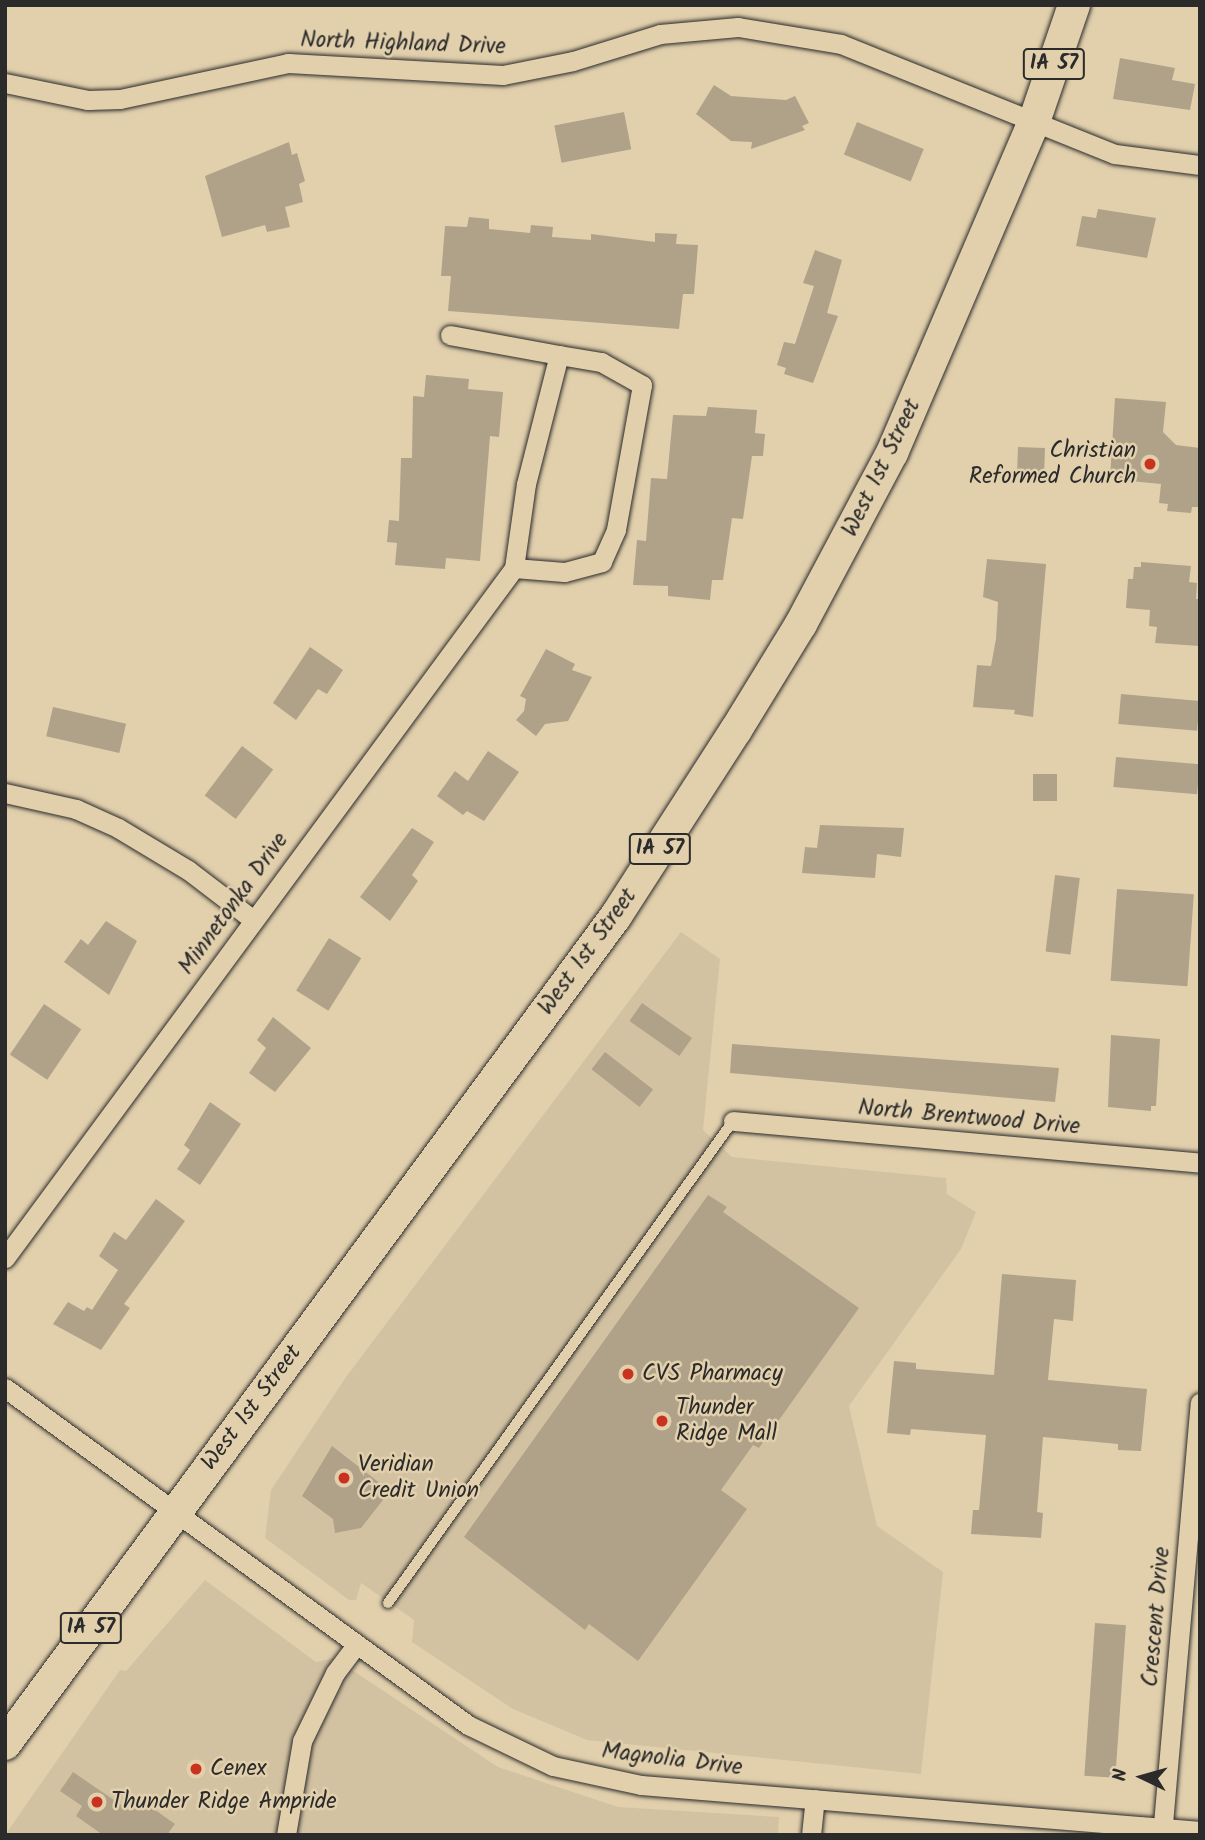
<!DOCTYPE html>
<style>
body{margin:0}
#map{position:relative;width:1205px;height:1840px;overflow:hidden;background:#e2d0ad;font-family:Kalam,sans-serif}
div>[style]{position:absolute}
.built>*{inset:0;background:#d3c2a2}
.building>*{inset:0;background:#afa289;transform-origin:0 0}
.roads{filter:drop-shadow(0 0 2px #2b2b2b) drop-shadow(0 0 2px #2b2b2b)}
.lane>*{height:10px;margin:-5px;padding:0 5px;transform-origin:5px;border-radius:5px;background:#e2d0ad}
.street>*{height:19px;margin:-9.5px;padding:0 9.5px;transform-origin:9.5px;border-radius:9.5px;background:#e2d0ad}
.primary>*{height:32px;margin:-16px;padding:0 16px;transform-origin:16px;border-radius:16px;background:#e2d0ad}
.dots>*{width:19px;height:19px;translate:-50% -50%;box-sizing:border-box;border:4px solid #e2d0ad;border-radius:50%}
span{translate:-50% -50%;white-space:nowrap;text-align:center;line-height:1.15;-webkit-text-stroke:5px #e2d0ad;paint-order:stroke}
.shield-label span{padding:2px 5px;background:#e2d0ad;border:2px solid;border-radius:5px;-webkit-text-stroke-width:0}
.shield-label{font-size:21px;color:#2b2b2b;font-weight:700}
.street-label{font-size:23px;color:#2b2b2b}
.poi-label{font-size:23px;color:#2b2b2b}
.right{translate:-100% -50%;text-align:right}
.left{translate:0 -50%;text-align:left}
.frame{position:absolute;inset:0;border:7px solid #2b2b2b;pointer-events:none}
.north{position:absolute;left:1107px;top:1742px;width:70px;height:70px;-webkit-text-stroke:5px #e2d0ad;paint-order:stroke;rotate:275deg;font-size:19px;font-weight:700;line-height:28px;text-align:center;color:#2b2b2b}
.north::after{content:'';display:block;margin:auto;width:24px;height:32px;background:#2b2b2b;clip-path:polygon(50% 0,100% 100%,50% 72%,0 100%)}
</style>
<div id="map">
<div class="built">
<i style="clip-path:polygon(681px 932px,720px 959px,703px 1130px,732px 1157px,946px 1178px,947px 1194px,976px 1212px,961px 1249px,849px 1406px,877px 1526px,943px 1572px,921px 1774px,587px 1740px,513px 1709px,412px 1642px,414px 1620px,361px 1583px,356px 1600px,349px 1600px,265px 1538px,271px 1490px,346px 1377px)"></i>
<i style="clip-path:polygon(205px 1580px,316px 1662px,334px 1658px,498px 1767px,618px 1807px,779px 1817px,778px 1835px,5px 1835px,120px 1670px,126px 1671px)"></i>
</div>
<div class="building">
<i style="clip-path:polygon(1120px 58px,1175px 68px,1172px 80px,1195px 84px,1190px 110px,1113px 99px)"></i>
<i style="clip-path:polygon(714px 85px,731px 96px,786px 100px,795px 96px,809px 123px,802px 126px,805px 130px,751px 149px,752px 142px,731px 141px,696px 114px)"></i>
<i style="left:624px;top:112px;width:38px;height:71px;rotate:79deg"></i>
<i style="left:857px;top:122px;width:72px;height:35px;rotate:22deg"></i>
<i style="clip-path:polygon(289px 142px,292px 155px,297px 153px,305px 181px,299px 184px,303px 202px,285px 207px,290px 227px,267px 232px,265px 225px,222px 237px,205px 176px)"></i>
<i style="clip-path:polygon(1098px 209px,1156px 218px,1147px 258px,1076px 246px,1082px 216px,1096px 218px)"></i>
<i style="clip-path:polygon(469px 217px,489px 219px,489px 229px,530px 233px,531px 225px,553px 227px,552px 237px,591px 240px,591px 234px,655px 242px,655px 233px,677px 234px,676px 244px,698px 245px,694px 294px,683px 294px,679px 329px,448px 311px,451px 276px,441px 276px,445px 226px,467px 227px)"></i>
<i style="clip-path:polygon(815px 250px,842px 260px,827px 313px,838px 316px,813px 383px,784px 374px,786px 368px,777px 365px,784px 342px,795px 344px,814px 286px,803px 283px)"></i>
<i style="clip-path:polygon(426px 375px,469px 379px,468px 389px,503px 392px,499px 437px,490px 436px,480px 561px,446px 558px,445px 569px,395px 565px,397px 543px,387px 542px,389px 520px,399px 521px,401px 458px,412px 458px,413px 396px,424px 397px)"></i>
<i style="clip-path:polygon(1115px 398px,1166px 402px,1163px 432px,1176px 445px,1200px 448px,1200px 507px,1192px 507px,1191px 513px,1167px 511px,1168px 504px,1159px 503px,1161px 484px,1110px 479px)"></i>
<i style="clip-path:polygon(708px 407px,757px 410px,755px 433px,765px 434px,763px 456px,752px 456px,743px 519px,732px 518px,723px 580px,712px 580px,710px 600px,668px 596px,668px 586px,633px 585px,637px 540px,646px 541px,651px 478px,667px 479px,673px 415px,706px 416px)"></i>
<i style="left:1018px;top:447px;width:27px;height:25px;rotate:2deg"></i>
<i style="clip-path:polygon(987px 559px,1046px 564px,1033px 717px,1014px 714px,1015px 710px,973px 707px,977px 665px,991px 666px,996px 639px,998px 602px,983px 597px)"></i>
<i style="clip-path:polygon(1141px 562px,1191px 566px,1189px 582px,1197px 583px,1196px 599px,1200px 599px,1200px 646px,1155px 643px,1157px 627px,1149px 626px,1150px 610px,1126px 608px,1128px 579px,1133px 579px,1134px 567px,1141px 567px)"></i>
<i style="clip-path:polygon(310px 647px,343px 670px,327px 694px,318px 689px,296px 720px,273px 703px)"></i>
<i style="clip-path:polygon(546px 649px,575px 664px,572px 670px,592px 677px,568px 721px,545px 724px,536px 736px,516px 720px,524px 711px,526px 699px,520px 696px)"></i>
<i style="left:1121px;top:694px;width:79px;height:30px;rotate:5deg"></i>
<i style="left:53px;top:707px;width:75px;height:30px;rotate:13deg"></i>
<i style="left:242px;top:746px;width:39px;height:62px;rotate:37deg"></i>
<i style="clip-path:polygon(488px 751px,519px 772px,484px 821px,467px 811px,463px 815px,437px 796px,455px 771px,468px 781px)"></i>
<i style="left:1116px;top:757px;width:84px;height:30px;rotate:5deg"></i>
<i style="left:1033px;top:774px;width:24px;height:27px"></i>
<i style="clip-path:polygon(820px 825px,904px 828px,901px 857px,877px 854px,875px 878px,802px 873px,805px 847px,817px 848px)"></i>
<i style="clip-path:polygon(412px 828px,434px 842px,412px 875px,418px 881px,390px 921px,360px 897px)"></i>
<i style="left:1055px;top:875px;width:25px;height:77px;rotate:7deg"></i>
<i style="left:1117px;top:889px;width:77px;height:92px;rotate:4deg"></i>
<i style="clip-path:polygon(106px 921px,137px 941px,109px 995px,64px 962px,81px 939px,88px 945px)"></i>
<i style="left:329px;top:938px;width:38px;height:62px;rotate:32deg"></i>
<i style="left:642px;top:1003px;width:61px;height:22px;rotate:35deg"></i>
<i style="left:44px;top:1004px;width:45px;height:61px;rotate:34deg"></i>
<i style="clip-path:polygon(273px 1017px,311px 1048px,275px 1092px,249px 1073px,266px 1048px,257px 1040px)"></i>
<i style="clip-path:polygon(1111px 1035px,1160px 1039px,1156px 1106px,1151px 1106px,1151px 1111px,1108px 1107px)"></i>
<i style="clip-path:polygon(732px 1044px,1059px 1068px,1055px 1102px,730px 1073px)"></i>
<i style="left:605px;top:1052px;width:61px;height:22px;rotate:38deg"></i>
<i style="clip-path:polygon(210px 1102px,241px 1124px,200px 1185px,177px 1169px,190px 1150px,184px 1145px)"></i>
<i style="clip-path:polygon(708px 1195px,727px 1207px,723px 1212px,859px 1308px,759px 1448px,753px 1445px,721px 1490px,747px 1509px,638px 1661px,589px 1624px,585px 1630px,464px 1537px)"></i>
<i style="clip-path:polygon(156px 1199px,185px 1221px,124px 1304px,130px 1308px,101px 1350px,53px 1324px,68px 1302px,84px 1311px,87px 1307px,92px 1310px,118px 1270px,99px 1256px,114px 1232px,126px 1240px)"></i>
<i style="clip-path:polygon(1002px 1274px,1076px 1280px,1073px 1321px,1054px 1319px,1048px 1380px,1147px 1389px,1141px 1451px,1118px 1450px,1118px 1444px,1043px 1437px,1037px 1512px,1043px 1513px,1041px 1538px,971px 1534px,973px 1510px,979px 1510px,986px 1435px,911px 1429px,910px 1435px,887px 1433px,894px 1361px,916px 1363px,916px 1369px,994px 1375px)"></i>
<i style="clip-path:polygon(332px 1446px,390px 1491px,361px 1528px,335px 1533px,333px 1519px,302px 1496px)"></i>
<i style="left:1095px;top:1623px;width:31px;height:153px;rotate:4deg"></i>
<i style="clip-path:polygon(73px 1772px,130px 1811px,138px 1798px,175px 1824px,167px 1835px,103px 1835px,76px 1816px,82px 1806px,60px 1791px)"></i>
</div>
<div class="roads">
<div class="lane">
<i style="left:388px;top:1603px;width:593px;rotate:-54.41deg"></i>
</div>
<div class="street">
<i style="left:5px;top:83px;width:85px;rotate:11.6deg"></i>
<i style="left:88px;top:100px;width:32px;rotate:-2deg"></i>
<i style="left:120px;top:99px;width:172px;rotate:-12.1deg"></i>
<i style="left:288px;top:63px;width:215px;rotate:3.2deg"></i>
<i style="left:503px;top:75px;width:71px;rotate:-11.3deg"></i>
<i style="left:573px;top:61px;width:91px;rotate:-17.2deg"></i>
<i style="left:660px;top:34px;width:78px;rotate:-5.1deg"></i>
<i style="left:738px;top:27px;width:104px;rotate:9.4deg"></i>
<i style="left:841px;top:44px;width:295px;rotate:21.9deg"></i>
<i style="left:1115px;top:154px;width:86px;rotate:7.4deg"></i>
<i style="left:450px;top:335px;width:111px;rotate:10.4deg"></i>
<i style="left:5px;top:793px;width:73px;rotate:12.7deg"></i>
<i style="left:76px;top:809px;width:46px;rotate:24.3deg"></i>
<i style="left:118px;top:828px;width:82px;rotate:31deg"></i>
<i style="left:188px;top:870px;width:81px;rotate:37.4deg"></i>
<i style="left:733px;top:1121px;width:469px;rotate:5.1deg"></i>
<i style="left:5px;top:1258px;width:857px;rotate:-53.58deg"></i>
<i style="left:514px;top:568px;width:85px;rotate:-81.9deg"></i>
<i style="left:526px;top:484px;width:133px;rotate:-75.7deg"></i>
<i style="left:559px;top:355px;width:43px;rotate:9.5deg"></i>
<i style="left:601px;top:362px;width:47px;rotate:29.3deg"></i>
<i style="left:642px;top:385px;width:147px;rotate:100.2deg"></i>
<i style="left:616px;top:530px;width:35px;rotate:114deg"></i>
<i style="left:602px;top:562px;width:39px;rotate:165deg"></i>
<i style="left:564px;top:572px;width:50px;rotate:-175.4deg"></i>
<i style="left:5px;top:1388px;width:573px;rotate:36.05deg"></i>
<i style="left:468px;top:1725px;width:94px;rotate:25.8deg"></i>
<i style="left:553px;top:1766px;width:90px;rotate:12.2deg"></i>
<i style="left:641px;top:1785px;width:561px;rotate:4.7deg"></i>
<i style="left:286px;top:1835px;width:95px;rotate:-80.3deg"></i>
<i style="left:302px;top:1741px;width:76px;rotate:-64.1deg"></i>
<i style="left:335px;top:1673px;width:36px;rotate:-53deg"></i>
<i style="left:811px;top:1835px;width:36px;rotate:-84deg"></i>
<i style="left:1162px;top:1835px;width:434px;rotate:-85deg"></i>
</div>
<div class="primary">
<i style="left:5px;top:1744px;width:1029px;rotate:-53.58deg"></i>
<i style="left:616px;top:916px;width:221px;rotate:-57.2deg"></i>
<i style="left:736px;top:730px;width:124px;rotate:-58.5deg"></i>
<i style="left:801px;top:624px;width:194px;rotate:-62deg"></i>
<i style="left:892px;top:453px;width:360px;rotate:-66.8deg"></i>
<i style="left:1034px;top:122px;width:124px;rotate:-71.1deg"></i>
</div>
</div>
<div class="dots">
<i style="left:1150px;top:464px;background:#c8321e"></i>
<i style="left:628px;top:1374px;background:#c8321e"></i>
<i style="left:662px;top:1421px;background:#c8321e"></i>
<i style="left:344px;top:1478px;background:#c8321e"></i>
<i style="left:196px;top:1769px;background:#c8321e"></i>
<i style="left:97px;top:1802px;background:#c8321e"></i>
</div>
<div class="shield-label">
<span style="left:1054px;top:64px">IA 57</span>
<span style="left:660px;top:849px">IA 57</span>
<span style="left:91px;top:1628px">IA 57</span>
</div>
<div class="street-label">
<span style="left:403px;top:44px;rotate:2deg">North Highland Drive</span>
<span style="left:882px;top:468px;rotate:-64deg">West 1st Street</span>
<span style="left:234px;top:904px;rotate:-54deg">Minnetonka Drive</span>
<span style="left:588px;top:952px;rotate:-54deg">West 1st Street</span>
<span style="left:969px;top:1118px;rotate:5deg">North Brentwood Drive</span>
<span style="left:252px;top:1408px;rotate:-53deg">West 1st Street</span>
<span style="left:1157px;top:1617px;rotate:-85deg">Crescent Drive</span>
<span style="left:672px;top:1760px;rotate:7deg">Magnolia Drive</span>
</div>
<div class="poi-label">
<span class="right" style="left:1136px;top:464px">Christian<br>Reformed Church</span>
<span class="left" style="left:642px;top:1374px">CVS Pharmacy</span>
<span class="left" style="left:676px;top:1421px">Thunder<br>Ridge Mall</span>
<span class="left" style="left:358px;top:1478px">Veridian<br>Credit Union</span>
<span class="left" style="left:210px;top:1769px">Cenex</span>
<span class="left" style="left:111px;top:1802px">Thunder Ridge Ampride</span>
</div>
<div class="frame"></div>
<div class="north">N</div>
</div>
